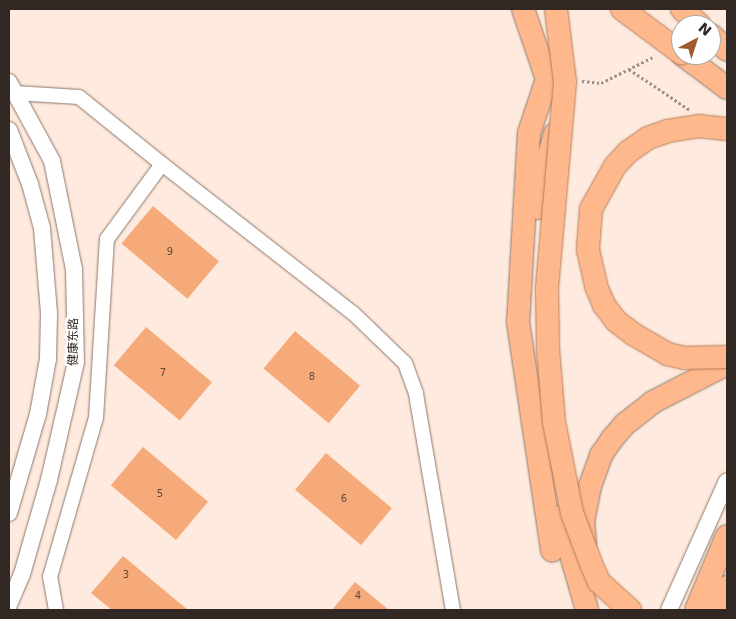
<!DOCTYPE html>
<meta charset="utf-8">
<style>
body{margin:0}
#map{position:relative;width:736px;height:619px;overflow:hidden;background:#feeade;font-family:"DejaVu Sans","Noto Sans SC",sans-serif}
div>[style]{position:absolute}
.building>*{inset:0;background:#f7aa79;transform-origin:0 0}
.path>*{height:2.5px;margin-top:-1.25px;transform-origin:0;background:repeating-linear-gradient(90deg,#9e8f87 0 2.5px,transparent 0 5px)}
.roads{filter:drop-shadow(0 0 1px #8d776a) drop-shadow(0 0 1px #8d776a)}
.minor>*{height:14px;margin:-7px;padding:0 7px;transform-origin:7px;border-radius:7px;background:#fff}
.tertiary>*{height:16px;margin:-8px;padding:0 8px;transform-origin:8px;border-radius:8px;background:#fff}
.trunk>*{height:22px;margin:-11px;padding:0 11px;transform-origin:11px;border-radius:11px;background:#feb88c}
.bridges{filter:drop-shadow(0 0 1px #b67b54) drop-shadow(0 0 1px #b67b54)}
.trunk-bridge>*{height:22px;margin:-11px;padding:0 11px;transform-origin:11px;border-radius:11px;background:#feb88c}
span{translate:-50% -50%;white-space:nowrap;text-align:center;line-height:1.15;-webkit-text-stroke:5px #fff;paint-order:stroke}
.number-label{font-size:10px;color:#624838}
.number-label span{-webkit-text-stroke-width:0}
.street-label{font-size:12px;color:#312823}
.frame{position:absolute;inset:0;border:10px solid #312823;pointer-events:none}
.north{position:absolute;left:671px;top:15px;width:50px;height:50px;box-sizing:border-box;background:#fff;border:1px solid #ada9a7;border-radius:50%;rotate:40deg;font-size:14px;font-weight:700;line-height:20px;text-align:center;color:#312823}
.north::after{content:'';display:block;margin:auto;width:18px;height:22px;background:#9f5b2c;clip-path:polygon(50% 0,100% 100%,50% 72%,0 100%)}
</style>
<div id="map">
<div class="building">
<i style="left:153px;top:206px;width:86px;height:49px;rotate:40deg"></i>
<i style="left:146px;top:327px;width:86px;height:50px;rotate:40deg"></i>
<i style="left:295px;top:331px;width:85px;height:49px;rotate:40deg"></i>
<i style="left:143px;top:447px;width:85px;height:50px;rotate:40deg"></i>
<i style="left:326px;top:453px;width:86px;height:48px;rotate:40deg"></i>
<i style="clip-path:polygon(123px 556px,188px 610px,112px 610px,91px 593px)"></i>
<i style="clip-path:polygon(355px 582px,389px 610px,332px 610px)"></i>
</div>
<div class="path">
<i style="left:629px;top:69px;width:73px;rotate:33.9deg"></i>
<i style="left:582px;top:81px;width:19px;rotate:6deg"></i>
<i style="left:601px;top:83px;width:60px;rotate:-26.6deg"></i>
</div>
<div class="roads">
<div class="minor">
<i style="left:15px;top:93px;width:64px;rotate:3.6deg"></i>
<i style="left:79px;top:97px;width:107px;rotate:38.9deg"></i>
<i style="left:56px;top:610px;width:34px;rotate:-100deg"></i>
<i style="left:50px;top:577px;width:166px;rotate:-73.9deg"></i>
<i style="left:96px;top:418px;width:179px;rotate:-86.5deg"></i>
<i style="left:107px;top:239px;width:93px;rotate:-53.7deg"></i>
<i style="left:162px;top:164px;width:242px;rotate:38deg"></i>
<i style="left:353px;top:313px;width:72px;rotate:43.9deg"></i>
<i style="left:405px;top:363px;width:33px;rotate:70deg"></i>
<i style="left:416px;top:394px;width:219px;rotate:80.3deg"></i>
</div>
<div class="tertiary">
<i style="left:9px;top:82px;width:90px;rotate:61.4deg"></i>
<i style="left:52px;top:161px;width:110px;rotate:78.5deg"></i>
<i style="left:74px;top:269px;width:93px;rotate:88.8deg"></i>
<i style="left:76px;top:362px;width:121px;rotate:102.9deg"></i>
<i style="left:49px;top:480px;width:98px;rotate:106deg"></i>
<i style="left:22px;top:574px;width:34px;rotate:113deg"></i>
<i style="left:9px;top:130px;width:58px;rotate:68.7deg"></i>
<i style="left:30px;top:184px;width:46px;rotate:74.7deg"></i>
<i style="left:42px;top:228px;width:86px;rotate:85.3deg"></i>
<i style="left:49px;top:314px;width:45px;rotate:91.3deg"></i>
<i style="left:48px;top:359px;width:56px;rotate:100.3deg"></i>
<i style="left:38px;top:414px;width:103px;rotate:106.3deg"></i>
<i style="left:669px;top:610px;width:141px;rotate:-65.8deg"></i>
</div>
<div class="trunk">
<i style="left:523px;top:9px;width:74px;rotate:71.1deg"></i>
<i style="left:547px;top:79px;width:57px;rotate:108.4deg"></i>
<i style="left:529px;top:133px;width:189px;rotate:93.3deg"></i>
<i style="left:518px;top:322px;width:231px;rotate:81.5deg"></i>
<i style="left:711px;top:35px;width:22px;rotate:43deg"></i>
<i style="left:683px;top:55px;width:55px;rotate:36.9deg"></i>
<i style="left:538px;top:208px;width:25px;rotate:-83deg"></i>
<i style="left:541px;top:183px;width:51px;rotate:-74.1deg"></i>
<i style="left:560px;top:517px;width:97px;rotate:73.8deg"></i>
<i style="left:585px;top:543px;width:21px;rotate:-95deg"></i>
<i style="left:583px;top:522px;width:37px;rotate:-79deg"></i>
<i style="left:590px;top:486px;width:33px;rotate:-70deg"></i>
<i style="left:601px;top:455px;width:19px;rotate:-55deg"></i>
<i style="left:612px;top:439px;width:20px;rotate:-49deg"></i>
<i style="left:625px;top:424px;width:36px;rotate:-38deg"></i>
<i style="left:653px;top:402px;width:83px;rotate:-27.2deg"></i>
<i style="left:696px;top:610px;width:80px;rotate:-67.3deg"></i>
<i style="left:717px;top:610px;width:25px;rotate:-67deg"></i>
</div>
</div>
<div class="bridges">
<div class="trunk-bridge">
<i style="left:556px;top:9px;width:74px;rotate:83deg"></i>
<i style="left:565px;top:82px;width:208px;rotate:95deg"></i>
<i style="left:547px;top:289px;width:60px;rotate:89deg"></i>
<i style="left:548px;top:349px;width:73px;rotate:85.3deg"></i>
<i style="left:554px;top:422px;width:93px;rotate:78.8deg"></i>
<i style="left:572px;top:513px;width:57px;rotate:69.3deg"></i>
<i style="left:592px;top:566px;width:17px;rotate:66deg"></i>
<i style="left:599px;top:582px;width:42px;rotate:42.1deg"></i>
<i style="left:622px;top:9px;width:74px;rotate:36.7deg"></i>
<i style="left:682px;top:9px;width:24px;rotate:42deg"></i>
<i style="left:727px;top:129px;width:28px;rotate:-174deg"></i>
<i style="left:699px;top:126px;width:31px;rotate:171deg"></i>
<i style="left:668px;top:131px;width:21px;rotate:161deg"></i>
<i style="left:648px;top:138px;width:24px;rotate:145deg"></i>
<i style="left:628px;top:152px;width:19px;rotate:133deg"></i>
<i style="left:615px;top:166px;width:49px;rotate:119.2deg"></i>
<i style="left:591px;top:209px;width:41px;rotate:94.2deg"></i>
<i style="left:588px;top:250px;width:37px;rotate:77deg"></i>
<i style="left:596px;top:286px;width:21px;rotate:67deg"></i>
<i style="left:604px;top:305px;width:20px;rotate:53deg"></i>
<i style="left:616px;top:321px;width:21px;rotate:37deg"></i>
<i style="left:633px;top:334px;width:39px;rotate:30deg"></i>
<i style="left:667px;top:354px;width:17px;rotate:13deg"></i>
<i style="left:684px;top:358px;width:43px;rotate:-1.3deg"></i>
</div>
</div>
<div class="number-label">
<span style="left:170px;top:252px">9</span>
<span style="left:163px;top:373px">7</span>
<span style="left:312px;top:377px">8</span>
<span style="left:160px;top:494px">5</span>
<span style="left:344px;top:499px">6</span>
<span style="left:126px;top:575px">3</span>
<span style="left:358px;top:596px">4</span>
</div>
<div class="street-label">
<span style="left:74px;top:342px;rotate:-89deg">健康东路</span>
</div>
<div class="frame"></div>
<div class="north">N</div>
</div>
